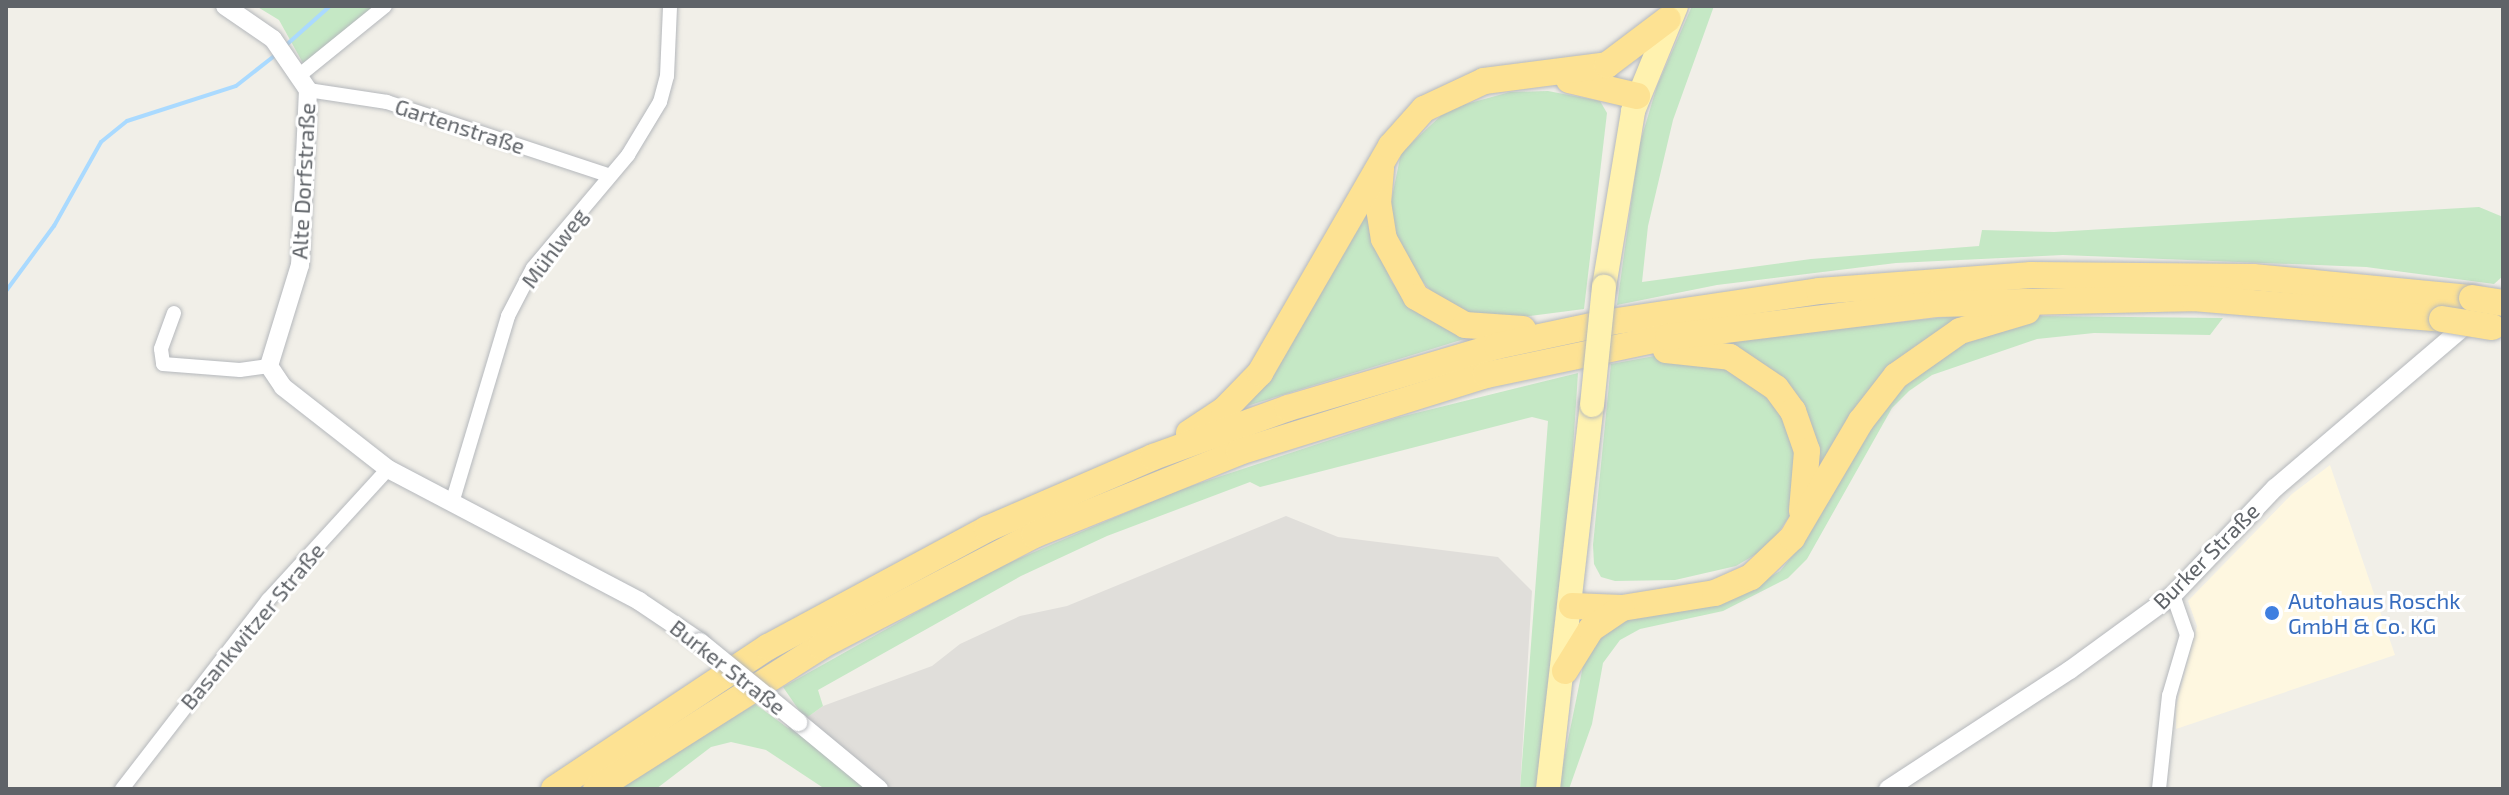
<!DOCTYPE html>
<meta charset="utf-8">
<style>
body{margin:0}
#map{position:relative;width:2509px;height:795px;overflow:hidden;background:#f1efe8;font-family:"Exo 2",sans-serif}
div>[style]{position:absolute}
.commercial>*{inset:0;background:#fef7e0}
.industrial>*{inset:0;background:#e0deda}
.green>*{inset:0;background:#c5e8c5}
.stream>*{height:4px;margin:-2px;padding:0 2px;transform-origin:2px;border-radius:2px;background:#aadaff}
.roads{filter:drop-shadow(0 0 2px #b5b8bc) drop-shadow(0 0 2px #b5b8bc)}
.minor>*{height:14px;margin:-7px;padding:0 7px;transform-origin:7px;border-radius:7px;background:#fff}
.tertiary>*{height:18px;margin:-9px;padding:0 9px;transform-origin:9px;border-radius:9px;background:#fff}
.primary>*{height:24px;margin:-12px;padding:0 12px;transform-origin:12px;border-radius:12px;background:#fff2af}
.motorway>*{height:26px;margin:-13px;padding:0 13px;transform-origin:13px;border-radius:13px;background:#fde293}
.bridges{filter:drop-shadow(0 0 2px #b5b8bc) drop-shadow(0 0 2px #b5b8bc)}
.tertiary-bridge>*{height:18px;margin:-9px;padding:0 9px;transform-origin:9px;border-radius:9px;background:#fff}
.primary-bridge>*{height:24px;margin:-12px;padding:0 12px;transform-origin:12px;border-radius:12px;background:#fff2af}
.motorway-bridge>*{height:26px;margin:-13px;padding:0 13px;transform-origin:13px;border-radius:13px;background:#fde293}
.dots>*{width:22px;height:22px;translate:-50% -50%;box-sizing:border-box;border:4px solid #fff;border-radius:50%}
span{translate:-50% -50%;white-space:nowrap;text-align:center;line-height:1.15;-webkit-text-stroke:6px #fff;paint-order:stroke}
.street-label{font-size:22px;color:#5f6368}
.shop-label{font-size:22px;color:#366cbe}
.left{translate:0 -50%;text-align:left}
.frame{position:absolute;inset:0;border:8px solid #5f6368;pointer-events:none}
</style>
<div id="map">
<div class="commercial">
<i style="clip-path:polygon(2330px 465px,2395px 655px,2176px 729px,2176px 706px,2197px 626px,2188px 601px,2292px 494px)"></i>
</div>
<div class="industrial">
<i style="clip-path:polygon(1286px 516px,1338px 537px,1498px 557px,1532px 591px,1520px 789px,892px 789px,805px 719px,823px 706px,932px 666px,960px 644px,1020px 616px,1067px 606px)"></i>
</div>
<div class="green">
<i style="clip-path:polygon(256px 6px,376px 6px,304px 65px,279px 20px)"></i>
<i style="clip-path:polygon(1692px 6px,1714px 6px,1673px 120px,1648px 226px,1642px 282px,1811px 259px,1979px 246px,1982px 230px,2054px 232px,2479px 207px,2503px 217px,2503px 276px,2494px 284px,2366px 267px,2063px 255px,1896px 263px,1717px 285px,1617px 305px,1639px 146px,1657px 86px)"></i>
<i style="clip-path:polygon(1548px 91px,1600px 101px,1607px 113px,1584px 309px,1507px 319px,1472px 315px,1438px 299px,1402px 258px,1390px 207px,1401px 153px,1448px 109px,1510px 92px)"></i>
<i style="clip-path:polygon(1370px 183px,1374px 230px,1391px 281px,1400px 292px,1474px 336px,1237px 409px)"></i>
<i style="clip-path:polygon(1973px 314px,1936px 336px,1819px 490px,1813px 449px,1718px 342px)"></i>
<i style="clip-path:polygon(2035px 316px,2223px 318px,2210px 335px,2094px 333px,2037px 339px,1932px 375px,1909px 391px,1892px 408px,1807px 559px,1788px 578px,1723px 611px,1640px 629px,1620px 640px,1603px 663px,1592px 724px,1569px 789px,1558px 789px,1583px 666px,1611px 620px,1758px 584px,1780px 571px,1806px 539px,1881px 405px,1936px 352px)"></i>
<i style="clip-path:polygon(1660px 355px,1753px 373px,1802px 449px,1794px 510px,1768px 547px,1736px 566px,1675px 580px,1615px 581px,1601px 577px,1594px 564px,1593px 545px,1611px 364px)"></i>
<i style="clip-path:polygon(1578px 373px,1568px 525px,1537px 789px,1520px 789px,1548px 421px,1532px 417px,1260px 487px,1250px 482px,1107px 536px,1021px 576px,818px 690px,823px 706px,805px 719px,783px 687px,990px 571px,1179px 490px,1396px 418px)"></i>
<i style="clip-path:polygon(755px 704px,788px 728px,798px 724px,877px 789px,825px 789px,766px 750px,731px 742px,711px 747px,656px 789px,617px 789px)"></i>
</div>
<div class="stream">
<i style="left:284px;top:47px;width:62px;rotate:-41.7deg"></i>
<i style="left:6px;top:291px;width:81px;rotate:-53.6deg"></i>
<i style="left:54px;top:226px;width:96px;rotate:-60.8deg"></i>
<i style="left:101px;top:142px;width:33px;rotate:-39deg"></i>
<i style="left:127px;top:121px;width:114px;rotate:-17.8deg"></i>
<i style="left:236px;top:86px;width:53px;rotate:-38.2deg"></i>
</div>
<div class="roads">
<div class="minor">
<i style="left:301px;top:74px;width:108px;rotate:-39deg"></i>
<i style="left:308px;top:90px;width:80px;rotate:8.6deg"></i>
<i style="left:387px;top:102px;width:233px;rotate:18.3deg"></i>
<i style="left:174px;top:313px;width:38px;rotate:110deg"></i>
<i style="left:161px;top:349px;width:15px;rotate:82deg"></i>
<i style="left:163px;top:364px;width:77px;rotate:4.5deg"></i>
<i style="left:240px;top:370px;width:29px;rotate:-8deg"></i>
<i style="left:452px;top:503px;width:195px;rotate:-73.3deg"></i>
<i style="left:508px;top:316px;width:54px;rotate:-62.5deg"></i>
<i style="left:533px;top:268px;width:148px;rotate:-49.9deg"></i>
<i style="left:628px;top:155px;width:62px;rotate:-58.9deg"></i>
<i style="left:660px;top:102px;width:27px;rotate:-75deg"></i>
<i style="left:667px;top:76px;width:70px;rotate:-87.5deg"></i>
<i style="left:122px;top:789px;width:239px;rotate:-52.3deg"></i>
<i style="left:268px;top:600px;width:178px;rotate:-47.5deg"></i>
<i style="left:2159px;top:789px;width:94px;rotate:-83.9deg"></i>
<i style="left:2169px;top:696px;width:64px;rotate:-73.6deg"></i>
<i style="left:2187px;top:635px;width:42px;rotate:-109.3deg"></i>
</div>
<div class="tertiary">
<i style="left:225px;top:6px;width:58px;rotate:34.5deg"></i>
<i style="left:273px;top:39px;width:62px;rotate:55.5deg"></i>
<i style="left:308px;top:90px;width:175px;rotate:92.6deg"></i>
<i style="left:300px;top:265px;width:106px;rotate:107.1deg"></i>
<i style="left:269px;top:366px;width:25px;rotate:56deg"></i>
<i style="left:283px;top:387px;width:133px;rotate:38deg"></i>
<i style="left:388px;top:469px;width:284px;rotate:27.7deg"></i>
<i style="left:639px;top:601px;width:73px;rotate:33.9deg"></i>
<i style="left:798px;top:722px;width:105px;rotate:39.6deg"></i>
<i style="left:1888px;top:789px;width:217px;rotate:-33.2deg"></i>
<i style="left:2070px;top:670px;width:127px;rotate:-36.1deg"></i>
<i style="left:2173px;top:595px;width:148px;rotate:-46.4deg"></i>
<i style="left:2275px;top:488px;width:260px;rotate:-40.5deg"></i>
</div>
<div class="primary">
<i style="left:1604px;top:287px;width:178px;rotate:-80.6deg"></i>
<i style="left:1633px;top:111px;width:113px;rotate:-67.7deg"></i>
<i style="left:1548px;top:789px;width:387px;rotate:-83.5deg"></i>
</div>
<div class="motorway">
<i style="left:1569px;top:80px;width:70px;rotate:13.2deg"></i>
<i style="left:1381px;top:169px;width:33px;rotate:95deg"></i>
<i style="left:1378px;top:202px;width:37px;rotate:81deg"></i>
<i style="left:1384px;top:239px;width:66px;rotate:61.1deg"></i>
<i style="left:1416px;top:297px;width:56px;rotate:29.7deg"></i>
<i style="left:1465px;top:325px;width:58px;rotate:3.9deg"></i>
<i style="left:1666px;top:350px;width:64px;rotate:6.2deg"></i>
<i style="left:1730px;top:357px;width:55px;rotate:34deg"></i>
<i style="left:1776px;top:388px;width:29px;rotate:54deg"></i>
<i style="left:1793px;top:411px;width:42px;rotate:70.7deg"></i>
<i style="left:1807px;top:451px;width:60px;rotate:94.8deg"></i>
<i style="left:1189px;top:433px;width:42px;rotate:-33.3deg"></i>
<i style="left:1224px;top:410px;width:52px;rotate:-45.8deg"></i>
<i style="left:1260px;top:373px;width:262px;rotate:-60deg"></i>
<i style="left:1391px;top:146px;width:50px;rotate:-48.3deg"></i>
<i style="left:1424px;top:109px;width:66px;rotate:-25deg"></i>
<i style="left:1484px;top:81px;width:124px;rotate:-7.4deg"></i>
<i style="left:1607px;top:65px;width:76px;rotate:-37deg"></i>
<i style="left:1572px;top:606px;width:50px;rotate:2.3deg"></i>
<i style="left:1622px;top:608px;width:94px;rotate:-9.2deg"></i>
<i style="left:1715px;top:593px;width:39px;rotate:-24deg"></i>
<i style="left:1751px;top:577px;width:57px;rotate:-43.6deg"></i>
<i style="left:1792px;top:538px;width:136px;rotate:-59.5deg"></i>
<i style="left:1861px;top:421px;width:57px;rotate:-52.1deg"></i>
<i style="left:1896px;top:376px;width:78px;rotate:-35.1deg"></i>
<i style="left:1960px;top:331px;width:70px;rotate:-16.6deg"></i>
<i style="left:1565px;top:671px;width:49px;rotate:-58.2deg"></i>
<i style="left:1591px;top:629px;width:37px;rotate:-34deg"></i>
<i style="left:554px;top:789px;width:257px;rotate:-33.6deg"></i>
<i style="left:768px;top:647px;width:249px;rotate:-28.3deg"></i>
<i style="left:987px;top:529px;width:181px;rotate:-23.4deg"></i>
<i style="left:1153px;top:457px;width:144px;rotate:-19.9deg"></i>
<i style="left:1288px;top:408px;width:218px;rotate:-16.5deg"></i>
<i style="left:1497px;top:346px;width:116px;rotate:-12deg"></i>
<i style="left:1610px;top:322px;width:211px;rotate:-8.4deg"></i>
<i style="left:1819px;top:291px;width:213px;rotate:-4.3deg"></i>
<i style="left:2031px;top:275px;width:222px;rotate:0.5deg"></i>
<i style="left:2253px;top:277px;width:220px;rotate:5.5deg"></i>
<i style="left:596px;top:789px;width:267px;rotate:-32.4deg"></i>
<i style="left:821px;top:646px;width:240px;rotate:-27.5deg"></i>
<i style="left:1034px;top:535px;width:221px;rotate:-22deg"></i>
<i style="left:1239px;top:452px;width:259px;rotate:-17.3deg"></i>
<i style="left:1486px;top:375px;width:186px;rotate:-11.8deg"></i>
<i style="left:1668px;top:337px;width:270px;rotate:-7deg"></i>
<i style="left:1936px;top:304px;width:257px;rotate:-1.3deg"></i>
<i style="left:2193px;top:298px;width:250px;rotate:4.8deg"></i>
</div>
</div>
<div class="bridges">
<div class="tertiary-bridge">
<i style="left:700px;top:642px;width:127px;rotate:39.2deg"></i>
</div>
<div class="primary-bridge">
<i style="left:1592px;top:405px;width:119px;rotate:-84.2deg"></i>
</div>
<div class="motorway-bridge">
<i style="left:2472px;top:298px;width:31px;rotate:9deg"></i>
<i style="left:2442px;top:319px;width:51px;rotate:9.1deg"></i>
</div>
</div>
<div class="dots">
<i style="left:2272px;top:613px;background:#3f7fe0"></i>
</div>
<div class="street-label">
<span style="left:460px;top:126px;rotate:18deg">Gartenstraße</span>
<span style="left:303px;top:181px;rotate:-87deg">Alte Dorfstraße</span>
<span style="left:554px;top:248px;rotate:-53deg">Mühlweg</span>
<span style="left:2206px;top:556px;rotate:-45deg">Burker Straße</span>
<span style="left:252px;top:626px;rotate:-50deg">Basankwitzer Straße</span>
<span style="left:728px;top:667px;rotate:38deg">Burker Straße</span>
</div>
<div class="shop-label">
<span class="left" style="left:2288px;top:613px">Autohaus Roschk<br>GmbH &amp; Co. KG</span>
</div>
<div class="frame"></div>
</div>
